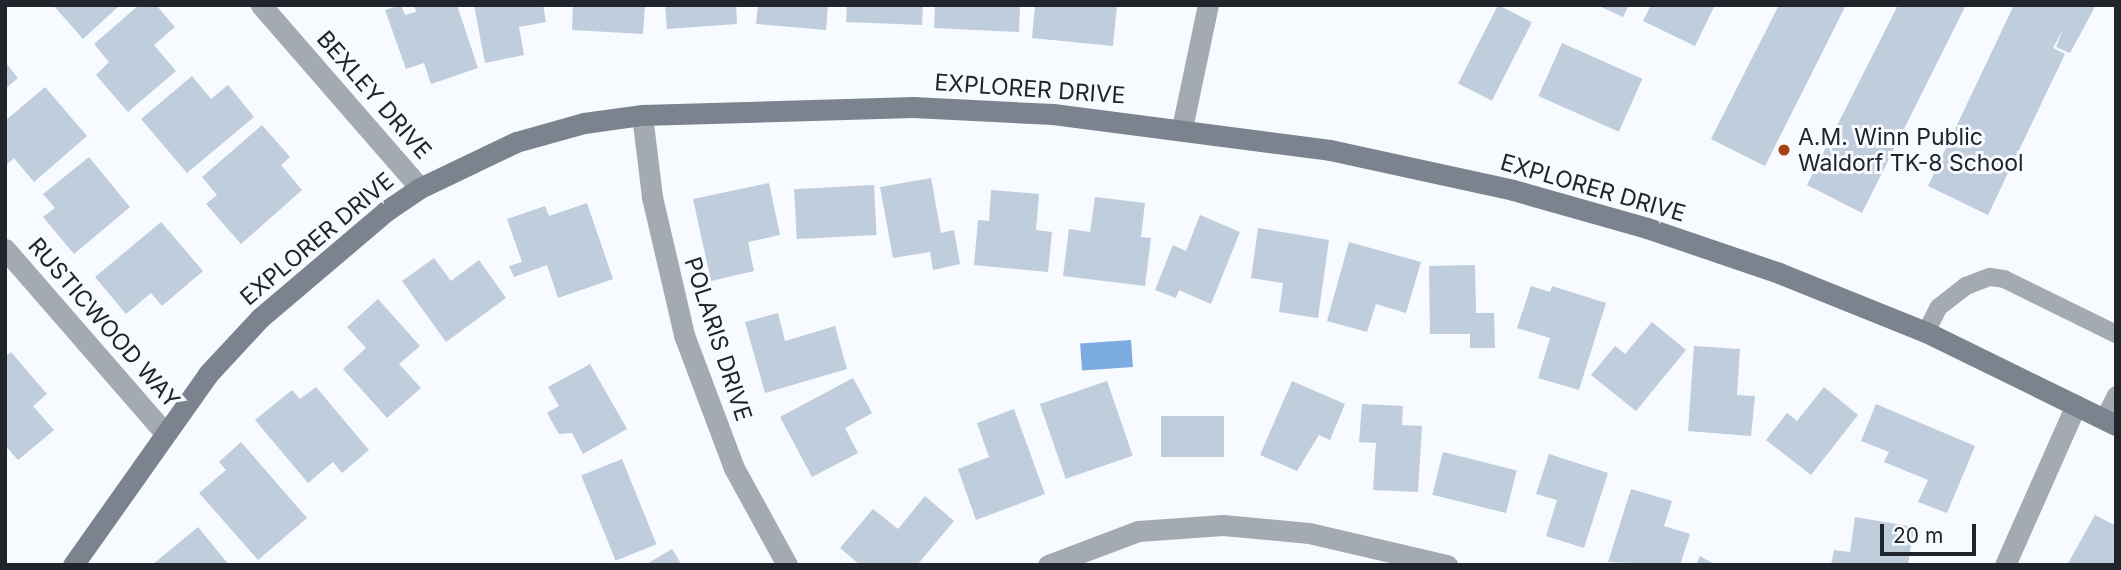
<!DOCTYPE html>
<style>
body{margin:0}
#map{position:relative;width:2121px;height:570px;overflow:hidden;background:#f7fafe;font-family:Inter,sans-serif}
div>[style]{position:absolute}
.water>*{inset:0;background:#7cabe1;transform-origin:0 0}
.building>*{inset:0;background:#bfcddd;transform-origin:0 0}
.lane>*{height:18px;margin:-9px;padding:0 9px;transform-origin:9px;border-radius:9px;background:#a4aab1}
.street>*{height:21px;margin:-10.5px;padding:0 10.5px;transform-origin:10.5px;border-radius:10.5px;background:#a4aab1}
.secondary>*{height:21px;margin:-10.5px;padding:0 10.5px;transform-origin:10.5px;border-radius:10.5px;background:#7b848e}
.dots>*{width:19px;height:19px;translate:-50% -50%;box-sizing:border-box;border:4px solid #f7fafe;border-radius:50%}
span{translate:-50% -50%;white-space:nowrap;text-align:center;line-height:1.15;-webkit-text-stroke:6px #f7fafe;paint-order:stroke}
.street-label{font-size:23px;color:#20252b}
.poi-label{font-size:23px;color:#20252b}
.left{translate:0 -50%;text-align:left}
.frame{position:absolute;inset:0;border:7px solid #20252b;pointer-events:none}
.scale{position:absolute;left:1880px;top:524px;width:96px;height:32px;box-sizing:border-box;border:4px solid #20252b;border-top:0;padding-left:9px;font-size:21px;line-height:24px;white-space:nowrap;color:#20252b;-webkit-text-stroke:5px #f7fafe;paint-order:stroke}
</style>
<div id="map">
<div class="water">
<i style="left:1131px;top:340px;width:27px;height:51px;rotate:86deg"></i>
</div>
<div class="building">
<i style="clip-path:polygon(53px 5px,120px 5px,83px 39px)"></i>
<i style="clip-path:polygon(139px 5px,156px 5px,175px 27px,154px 45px,176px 71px,128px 112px,96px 75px,109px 62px,94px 44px)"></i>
<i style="clip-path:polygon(401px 5px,405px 15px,416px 12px,414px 5px,457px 5px,478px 68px,431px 84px,424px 63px,406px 69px,385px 10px)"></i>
<i style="clip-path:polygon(474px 5px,543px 5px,546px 22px,519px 27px,524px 55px,485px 63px)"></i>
<i style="clip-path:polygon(573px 5px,645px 5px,643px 34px,572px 30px)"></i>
<i style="clip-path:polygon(665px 5px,736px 5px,737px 24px,667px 29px)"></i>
<i style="clip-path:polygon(758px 5px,828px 5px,826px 30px,756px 24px)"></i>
<i style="clip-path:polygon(847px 5px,923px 5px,922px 25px,846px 22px)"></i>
<i style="clip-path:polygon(935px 5px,1020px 5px,1019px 32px,934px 28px)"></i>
<i style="clip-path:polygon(1035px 5px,1117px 5px,1113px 46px,1032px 38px)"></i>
<i style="left:1498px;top:5px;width:38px;height:88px;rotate:27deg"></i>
<i style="clip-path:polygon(1597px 5px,1629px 5px,1623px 17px)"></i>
<i style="clip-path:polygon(1651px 5px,1715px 5px,1695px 46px,1643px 21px)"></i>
<i style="clip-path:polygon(1779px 5px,1846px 5px,1765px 166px,1711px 139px)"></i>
<i style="clip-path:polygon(1898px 5px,1966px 5px,1862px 213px,1807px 185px)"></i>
<i style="clip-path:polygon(2014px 5px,2096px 5px,2070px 53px,2056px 47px,2063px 29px,2053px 48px,2065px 54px,1988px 215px,1928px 186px)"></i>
<i style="left:1562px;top:43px;width:88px;height:58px;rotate:24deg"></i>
<i style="clip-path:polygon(5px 62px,18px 78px,5px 89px)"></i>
<i style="clip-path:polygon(192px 76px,211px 99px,228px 85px,254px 117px,187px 173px,141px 119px)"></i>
<i style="clip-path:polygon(45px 87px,87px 136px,34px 182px,14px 158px,5px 166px,5px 121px)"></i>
<i style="clip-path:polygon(262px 125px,290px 157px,281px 165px,302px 190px,241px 244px,206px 204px,217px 195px,202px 177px)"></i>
<i style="clip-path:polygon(89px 157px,130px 207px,74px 254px,43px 217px,55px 208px,43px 194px)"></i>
<i style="clip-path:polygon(931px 178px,941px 233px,954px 230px,960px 264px,933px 270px,930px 252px,893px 258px,880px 187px)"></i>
<i style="clip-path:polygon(769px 183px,780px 235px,748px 242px,754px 271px,711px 281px,693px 199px)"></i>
<i style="left:874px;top:185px;width:50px;height:80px;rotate:87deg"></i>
<i style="clip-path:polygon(991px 190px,1039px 194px,1036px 230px,1052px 232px,1048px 272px,974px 265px,978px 220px,989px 221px)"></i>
<i style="clip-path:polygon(1095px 197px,1145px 203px,1141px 237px,1151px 238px,1145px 286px,1063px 276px,1069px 229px,1090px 232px)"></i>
<i style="clip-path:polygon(587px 203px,613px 279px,558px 298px,547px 265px,514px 277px,509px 266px,522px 262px,507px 219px,545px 206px,549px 216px)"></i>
<i style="clip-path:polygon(1200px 215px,1240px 232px,1211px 304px,1179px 290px,1176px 298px,1155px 290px,1173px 245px,1186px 251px)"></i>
<i style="clip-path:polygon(161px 222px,203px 271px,162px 306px,151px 293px,126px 314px,95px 277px)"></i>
<i style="clip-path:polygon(1258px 228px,1329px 240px,1318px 318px,1279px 312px,1283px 283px,1251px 278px)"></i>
<i style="clip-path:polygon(1349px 242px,1421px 262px,1406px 313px,1376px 304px,1367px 332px,1327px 321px)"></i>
<i style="clip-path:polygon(434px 258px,451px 281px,479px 260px,506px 298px,446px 342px,402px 281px)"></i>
<i style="clip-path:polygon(1475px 265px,1476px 313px,1494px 313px,1495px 348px,1470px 348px,1470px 334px,1430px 334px,1429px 266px)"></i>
<i style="clip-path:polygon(1531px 286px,1550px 292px,1552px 286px,1606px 303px,1579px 390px,1538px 378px,1550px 338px,1517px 328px)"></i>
<i style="clip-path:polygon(378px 299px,420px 346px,399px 364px,421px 388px,387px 418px,343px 369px,366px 348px,347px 327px)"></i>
<i style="clip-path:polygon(778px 313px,785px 341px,835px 326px,847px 369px,765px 393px,745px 322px)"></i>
<i style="clip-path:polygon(1652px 322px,1686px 350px,1636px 411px,1591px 375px,1615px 346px,1625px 354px)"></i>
<i style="clip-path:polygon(1694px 346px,1740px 349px,1737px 395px,1755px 396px,1751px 436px,1688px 431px)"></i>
<i style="clip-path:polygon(11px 352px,47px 394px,33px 406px,54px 430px,18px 460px,5px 445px,5px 357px)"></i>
<i style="clip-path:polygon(590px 364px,627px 429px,583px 454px,572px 433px,559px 434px,547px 413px,559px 406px,548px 387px)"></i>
<i style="clip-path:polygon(853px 378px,872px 413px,845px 428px,858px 453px,812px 477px,780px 417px)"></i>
<i style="left:1107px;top:381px;width:79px;height:71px;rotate:71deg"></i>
<i style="clip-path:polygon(1292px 381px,1345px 404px,1330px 440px,1319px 435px,1297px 471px,1260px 455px)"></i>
<i style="clip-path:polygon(316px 387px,369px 450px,342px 473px,333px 462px,308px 483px,255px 420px,292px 390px,300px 399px)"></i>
<i style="clip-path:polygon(1824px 387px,1858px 415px,1811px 475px,1766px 440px,1787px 413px,1797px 421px)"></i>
<i style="clip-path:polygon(1362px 404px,1403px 406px,1402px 425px,1422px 426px,1418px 492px,1373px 490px,1376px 443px,1359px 442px)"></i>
<i style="clip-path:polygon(1876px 404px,1975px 446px,1947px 513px,1918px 502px,1928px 480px,1884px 462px,1889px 452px,1861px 441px)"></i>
<i style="clip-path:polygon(1014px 409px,1045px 494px,976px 520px,958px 469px,989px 457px,977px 423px)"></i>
<i style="left:1224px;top:416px;width:41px;height:63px;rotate:90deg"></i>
<i style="clip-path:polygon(241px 442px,307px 518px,258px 560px,199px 493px,226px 470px,219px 462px)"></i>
<i style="left:1443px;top:452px;width:76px;height:44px;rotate:14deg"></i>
<i style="clip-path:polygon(1549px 454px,1608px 473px,1584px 548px,1546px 536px,1557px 500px,1536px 494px)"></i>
<i style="left:622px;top:459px;width:92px;height:44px;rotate:68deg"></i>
<i style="clip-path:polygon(1631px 489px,1672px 501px,1664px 526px,1690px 534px,1680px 565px,1608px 562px)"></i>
<i style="clip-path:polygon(925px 496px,954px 521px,917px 565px,860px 565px,840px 548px,873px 509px,898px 529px)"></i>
<i style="clip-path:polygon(2095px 515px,2116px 526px,2116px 565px,2067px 565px)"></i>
<i style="clip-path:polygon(1855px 517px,1914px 527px,1908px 565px,1831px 565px,1834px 550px,1850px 552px)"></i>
<i style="clip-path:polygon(198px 527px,229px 565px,152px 565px)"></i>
<i style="clip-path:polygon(672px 549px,682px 565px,645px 565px)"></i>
<i style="clip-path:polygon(1700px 556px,1716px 565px,1696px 565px)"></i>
</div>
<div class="lane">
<i style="left:1926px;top:332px;width:28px;rotate:-63deg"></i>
<i style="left:1939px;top:307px;width:34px;rotate:-38deg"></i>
<i style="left:1966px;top:286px;width:26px;rotate:-21deg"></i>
<i style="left:1990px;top:277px;width:14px;rotate:8deg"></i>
<i style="left:2004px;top:279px;width:125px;rotate:26.2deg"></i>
<i style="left:2104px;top:419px;width:27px;rotate:-63deg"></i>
</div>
<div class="street">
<i style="left:261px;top:5px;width:242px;rotate:49deg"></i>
<i style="left:642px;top:115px;width:83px;rotate:83deg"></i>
<i style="left:652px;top:197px;width:142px;rotate:76.9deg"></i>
<i style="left:684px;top:335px;width:142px;rotate:69.4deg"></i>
<i style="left:734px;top:468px;width:111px;rotate:61.3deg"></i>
<i style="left:1182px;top:128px;width:126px;rotate:-78.1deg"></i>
<i style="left:5px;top:249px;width:242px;rotate:49deg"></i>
<i style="left:1048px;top:565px;width:96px;rotate:-20.7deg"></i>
<i style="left:1138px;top:531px;width:85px;rotate:-4deg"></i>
<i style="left:1223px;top:525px;width:86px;rotate:5.3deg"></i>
<i style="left:1309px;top:533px;width:142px;rotate:13.1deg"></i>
<i style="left:2005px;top:565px;width:175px;rotate:-66.1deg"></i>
</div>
<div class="secondary">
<i style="left:73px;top:565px;width:234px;rotate:-54.7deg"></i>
<i style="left:208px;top:374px;width:76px;rotate:-47.1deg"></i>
<i style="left:260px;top:318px;width:165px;rotate:-40.3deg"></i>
<i style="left:386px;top:211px;width:41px;rotate:-34.1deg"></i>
<i style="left:420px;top:188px;width:106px;rotate:-25.6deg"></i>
<i style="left:516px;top:142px;width:71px;rotate:-15.6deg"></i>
<i style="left:584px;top:123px;width:59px;rotate:-7.9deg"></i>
<i style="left:642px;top:115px;width:271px;rotate:-1.7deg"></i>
<i style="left:913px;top:107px;width:140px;rotate:2.9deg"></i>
<i style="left:1053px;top:114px;width:279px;rotate:7.4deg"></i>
<i style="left:1330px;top:150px;width:187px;rotate:12.3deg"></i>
<i style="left:1513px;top:190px;width:139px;rotate:15.8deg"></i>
<i style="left:1647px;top:228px;width:139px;rotate:18.8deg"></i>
<i style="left:1779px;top:273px;width:158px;rotate:21.9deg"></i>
<i style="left:1926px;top:332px;width:212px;rotate:26.1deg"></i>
</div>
<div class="dots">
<i style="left:1784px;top:150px;background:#a64211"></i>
</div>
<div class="street-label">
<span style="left:1030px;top:89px;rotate:4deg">EXPLORER DRIVE</span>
<span style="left:374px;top:95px;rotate:49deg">BEXLEY DRIVE</span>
<span style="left:1593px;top:188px;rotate:16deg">EXPLORER DRIVE</span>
<span style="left:317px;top:239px;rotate:-40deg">EXPLORER DRIVE</span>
<span style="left:104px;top:323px;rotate:49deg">RUSTICWOOD WAY</span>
<span style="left:718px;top:339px;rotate:72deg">POLARIS DRIVE</span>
</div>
<div class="poi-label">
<span class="left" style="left:1798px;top:150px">A.M. Winn Public<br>Waldorf TK-8 School</span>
</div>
<div class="frame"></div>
<div class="scale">20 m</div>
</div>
